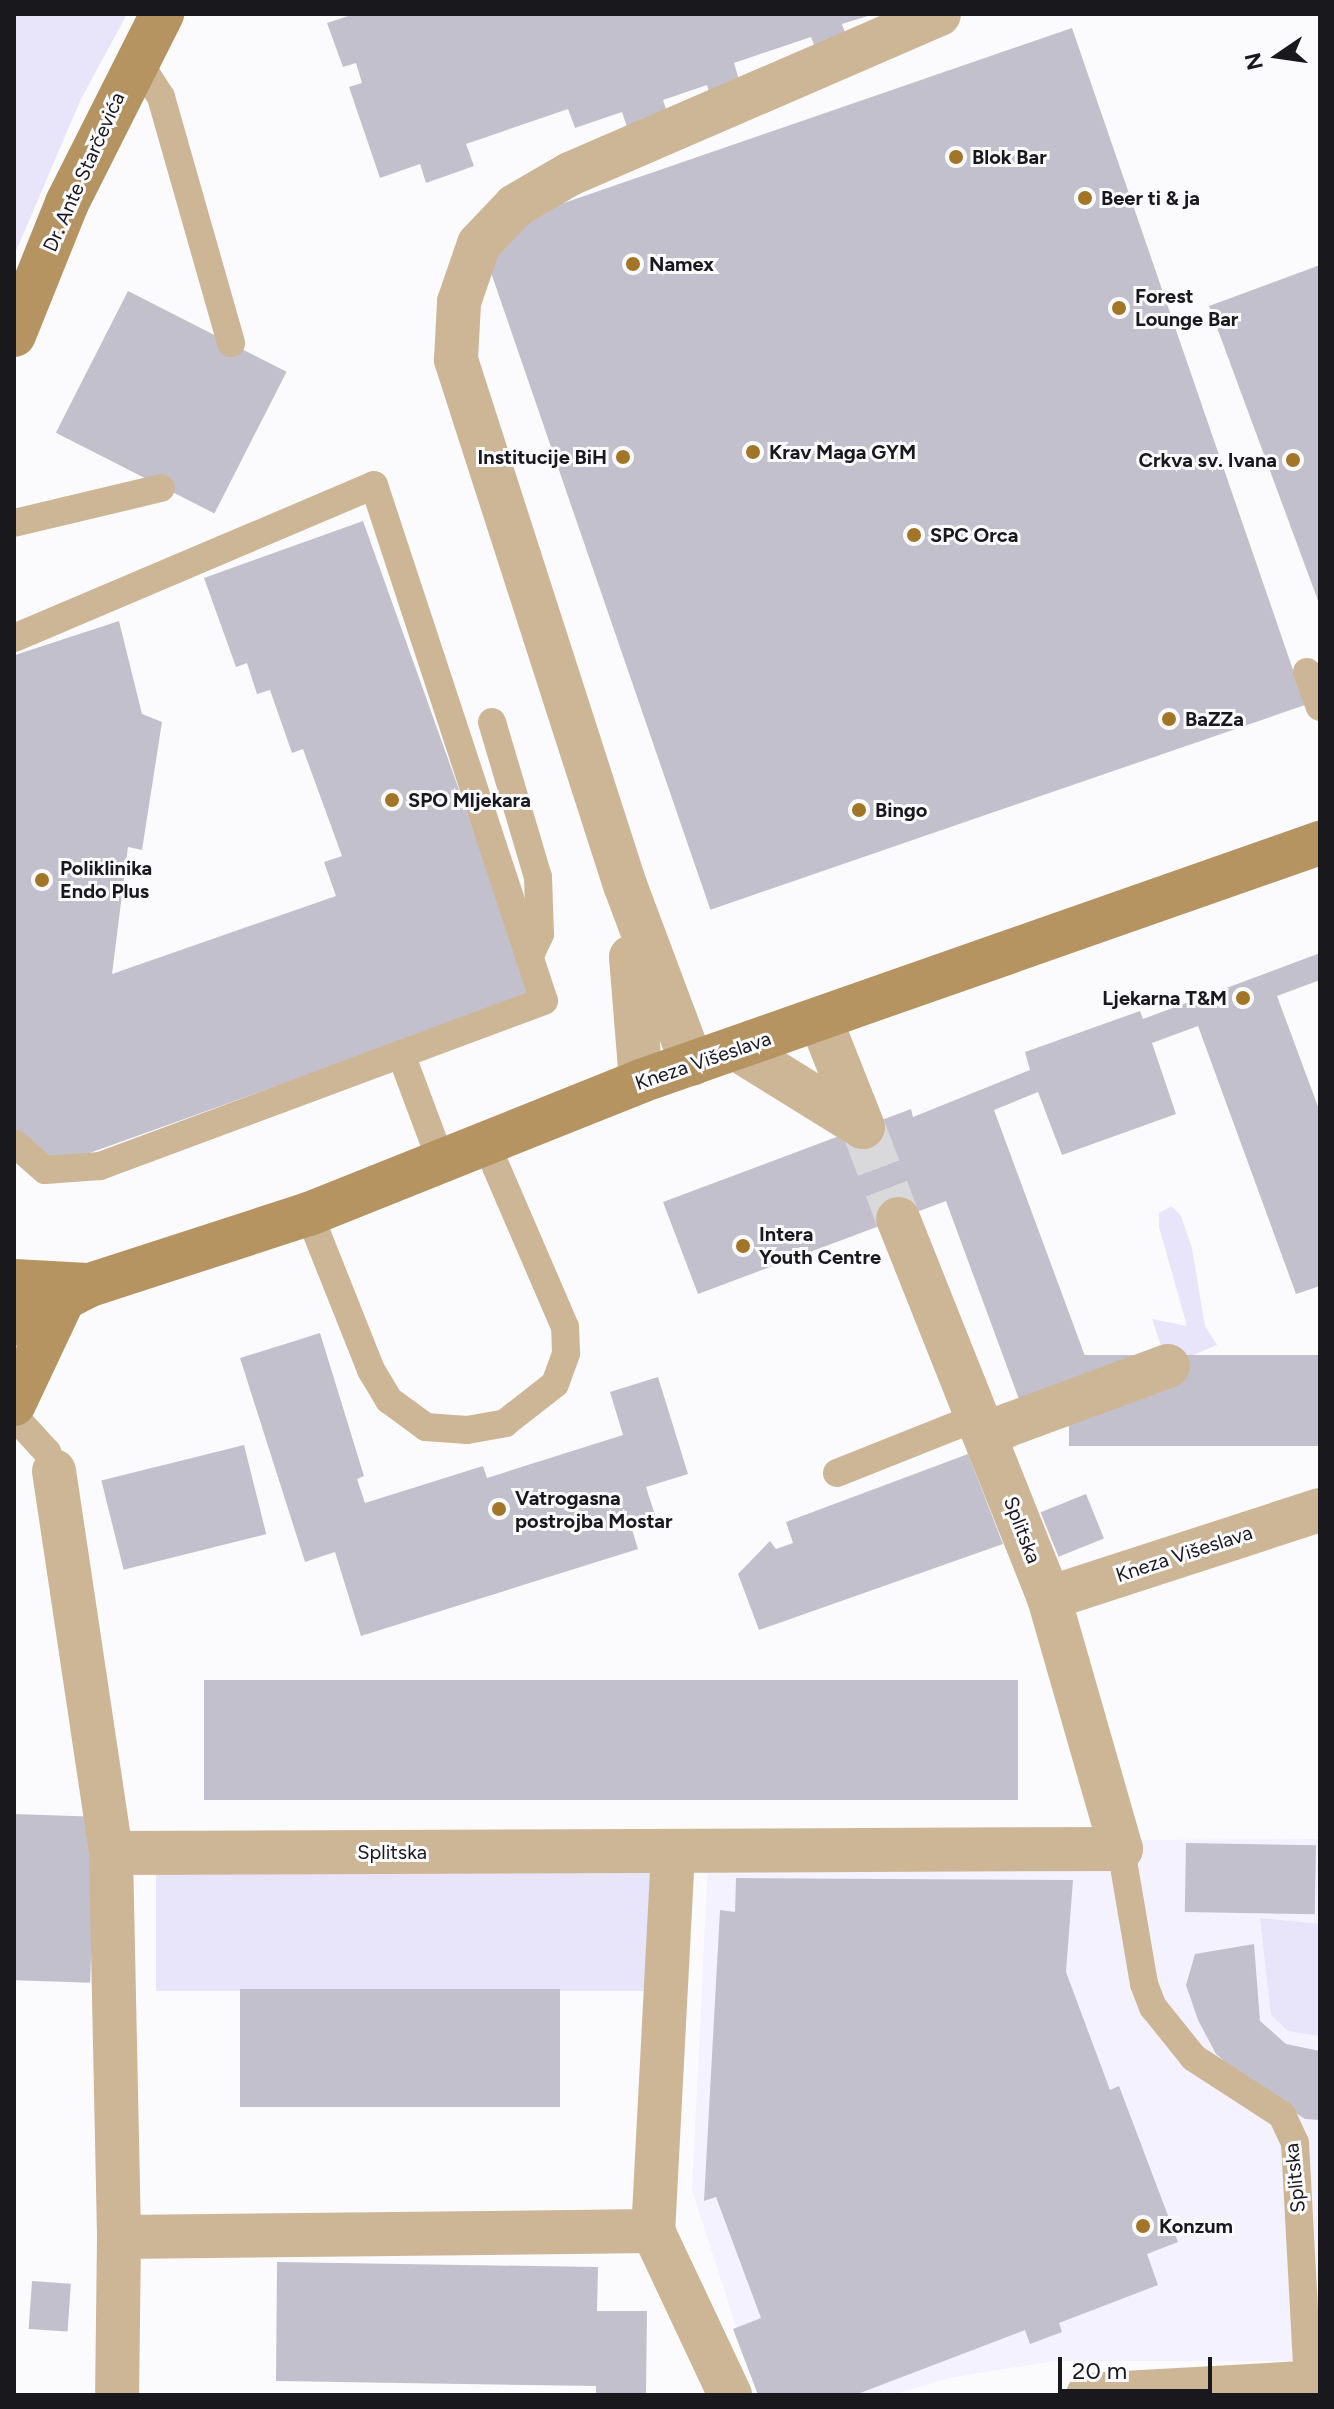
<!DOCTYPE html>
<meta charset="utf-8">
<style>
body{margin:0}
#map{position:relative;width:1334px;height:2409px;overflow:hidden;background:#fbfbfe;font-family:Figtree,sans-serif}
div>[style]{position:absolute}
.built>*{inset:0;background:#f4f2fe}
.green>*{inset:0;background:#e8e4f9;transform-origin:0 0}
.building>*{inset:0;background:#c3c0cd;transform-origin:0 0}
.street-tunnel>*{height:44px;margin-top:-22px;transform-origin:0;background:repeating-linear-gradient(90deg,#d9d9dc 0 44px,transparent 0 66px)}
.lane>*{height:28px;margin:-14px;padding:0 14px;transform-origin:14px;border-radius:14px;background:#cdb695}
.street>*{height:44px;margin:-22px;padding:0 22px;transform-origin:22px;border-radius:22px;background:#cdb695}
.secondary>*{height:44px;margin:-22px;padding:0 22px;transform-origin:22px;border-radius:22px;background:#b59462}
.dots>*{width:22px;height:22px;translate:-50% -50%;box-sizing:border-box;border:4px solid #fbfbfe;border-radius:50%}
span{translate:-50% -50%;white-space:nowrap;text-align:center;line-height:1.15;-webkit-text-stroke:6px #fbfbfe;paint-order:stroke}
.poi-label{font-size:20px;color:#19181d;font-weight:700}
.left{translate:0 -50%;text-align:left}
.right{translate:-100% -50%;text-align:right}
.street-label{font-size:20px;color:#19181d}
.frame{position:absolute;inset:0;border:16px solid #19181d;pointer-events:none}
.north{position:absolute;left:1238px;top:16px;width:80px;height:80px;-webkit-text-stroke:6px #fbfbfe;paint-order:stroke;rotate:257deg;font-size:22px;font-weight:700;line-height:32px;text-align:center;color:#19181d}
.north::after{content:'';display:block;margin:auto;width:28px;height:36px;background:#19181d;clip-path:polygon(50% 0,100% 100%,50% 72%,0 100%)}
.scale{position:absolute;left:1058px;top:2357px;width:154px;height:36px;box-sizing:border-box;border:4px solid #19181d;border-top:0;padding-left:10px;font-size:24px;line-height:28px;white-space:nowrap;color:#19181d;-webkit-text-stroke:6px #fbfbfe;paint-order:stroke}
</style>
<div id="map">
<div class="built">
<i style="clip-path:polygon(1320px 1839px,1320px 2361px,1054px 2361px,949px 2378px,893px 2395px,758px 2395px,692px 2190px,709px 1842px)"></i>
</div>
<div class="green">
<i style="clip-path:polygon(14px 14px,127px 14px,81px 99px,14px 256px)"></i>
<i style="clip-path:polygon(1172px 1206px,1181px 1216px,1192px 1248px,1205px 1326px,1217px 1345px,1168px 1366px,1152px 1319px,1187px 1326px,1159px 1227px,1159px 1213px)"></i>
<i style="left:156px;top:1852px;width:517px;height:139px"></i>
<i style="clip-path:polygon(1260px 1918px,1320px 1924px,1320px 2036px,1288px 2031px,1271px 2015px)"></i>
</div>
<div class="building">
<i style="clip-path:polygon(354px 14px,871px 14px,871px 15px,842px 24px,850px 47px,819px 58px,811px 37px,734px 63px,743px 93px,712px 103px,707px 85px,663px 100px,671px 124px,631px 139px,622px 112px,575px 128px,568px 109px,466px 144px,474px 166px,426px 183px,420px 164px,380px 178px,349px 87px,362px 83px,356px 63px,343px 67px,327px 23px)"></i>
<i style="left:1072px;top:28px;width:716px;height:629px;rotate:71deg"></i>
<i style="clip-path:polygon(1320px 265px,1320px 606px,1209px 306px)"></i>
<i style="left:128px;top:291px;width:178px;height:159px;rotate:27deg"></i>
<i style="clip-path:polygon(363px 521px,532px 994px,59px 1164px,14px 1127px,15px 655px,119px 621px,142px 714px,162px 722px,142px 850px,128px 847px,112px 974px,336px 896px,324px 862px,342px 856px,303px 749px,292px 753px,270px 690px,257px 694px,247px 663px,236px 667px,204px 578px)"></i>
<i style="clip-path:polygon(1320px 953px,1320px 980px,1277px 996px,1320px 1112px,1320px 1286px,1296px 1294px,1198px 1026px,1152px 1043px,1176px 1114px,1062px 1155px,1038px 1092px,994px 1110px,1092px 1375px,1020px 1402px,946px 1201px,698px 1294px,663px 1202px,911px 1109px,913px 1117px,1030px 1070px,1025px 1052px,1140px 1011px,1143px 1019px)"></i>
<i style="clip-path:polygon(320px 1333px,364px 1476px,357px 1479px,365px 1503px,483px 1466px,487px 1478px,623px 1435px,610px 1392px,658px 1377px,688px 1474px,646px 1487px,655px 1515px,630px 1523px,638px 1549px,361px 1636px,335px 1552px,305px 1562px,240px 1358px)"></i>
<i style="left:1320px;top:1355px;width:91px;height:251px;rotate:90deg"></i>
<i style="left:244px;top:1445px;width:92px;height:147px;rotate:76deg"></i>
<i style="clip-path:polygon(968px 1454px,1003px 1544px,759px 1630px,738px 1574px,770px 1541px,776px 1549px,793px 1543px,786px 1522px)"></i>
<i style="left:1086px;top:1494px;width:48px;height:49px;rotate:68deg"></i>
<i style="left:1018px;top:1680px;width:120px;height:814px;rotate:90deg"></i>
<i style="left:14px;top:1814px;width:82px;height:166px;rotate:2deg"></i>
<i style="left:1186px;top:1843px;width:130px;height:69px;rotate:1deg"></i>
<i style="clip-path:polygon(736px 1878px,1073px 1880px,1066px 1972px,1110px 2090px,1119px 2086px,1178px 2242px,1147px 2254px,1158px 2285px,1059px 2323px,1062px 2332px,1030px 2344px,1025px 2330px,855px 2395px,758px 2395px,733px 2329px,761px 2318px,716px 2197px,704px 2201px,720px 1910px,735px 1912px)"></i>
<i style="clip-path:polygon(1254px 1944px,1260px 2021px,1286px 2044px,1320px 2051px,1320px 2120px,1305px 2119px,1247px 2081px,1216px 2054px,1198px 2020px,1186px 1985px,1195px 1954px)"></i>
<i style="left:240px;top:1989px;width:320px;height:118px"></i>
<i style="clip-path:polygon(277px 2262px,598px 2267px,597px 2311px,647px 2311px,646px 2395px,596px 2395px,596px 2386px,276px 2381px)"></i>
<i style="left:32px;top:2281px;width:39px;height:48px;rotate:4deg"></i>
</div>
<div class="street-tunnel">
<i style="left:863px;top:1127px;width:98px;rotate:69.2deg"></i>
</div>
<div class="lane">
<i style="left:136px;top:58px;width:46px;rotate:57.3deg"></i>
<i style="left:161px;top:97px;width:256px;rotate:74.1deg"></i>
<i style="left:14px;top:523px;width:151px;rotate:-13.4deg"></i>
<i style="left:14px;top:638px;width:391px;rotate:-23deg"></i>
<i style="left:374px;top:485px;width:543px;rotate:71.77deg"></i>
<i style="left:544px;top:1001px;width:474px;rotate:159.6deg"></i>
<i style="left:100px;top:1166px;width:55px;rotate:175.8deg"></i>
<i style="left:45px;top:1170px;width:41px;rotate:-138.9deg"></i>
<i style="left:1307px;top:672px;width:37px;rotate:70deg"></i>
<i style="left:492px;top:722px;width:162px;rotate:73.5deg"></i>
<i style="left:538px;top:877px;width:57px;rotate:88deg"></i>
<i style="left:540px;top:934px;width:26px;rotate:115deg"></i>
<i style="left:401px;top:1054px;width:114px;rotate:69.5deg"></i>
<i style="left:309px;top:1214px;width:168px;rotate:68.3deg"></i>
<i style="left:371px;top:1370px;width:35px;rotate:59deg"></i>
<i style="left:389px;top:1400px;width:46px;rotate:36.1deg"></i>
<i style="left:426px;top:1427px;width:41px;rotate:4.2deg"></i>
<i style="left:467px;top:1430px;width:39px;rotate:-10deg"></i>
<i style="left:505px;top:1423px;width:63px;rotate:-38deg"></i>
<i style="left:555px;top:1384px;width:33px;rotate:-70deg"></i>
<i style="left:566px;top:1353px;width:26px;rotate:-92deg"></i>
<i style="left:565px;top:1327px;width:199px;rotate:-113.3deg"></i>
<i style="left:14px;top:1416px;width:49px;rotate:47.5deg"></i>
<i style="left:47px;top:1452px;width:20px;rotate:70deg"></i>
<i style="left:837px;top:1473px;width:152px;rotate:-21.7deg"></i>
<i style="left:1121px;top:1849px;width:137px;rotate:80.3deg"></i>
<i style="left:1144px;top:1984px;width:25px;rotate:69deg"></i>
<i style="left:1153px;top:2007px;width:65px;rotate:51.2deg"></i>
<i style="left:1194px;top:2058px;width:105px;rotate:32.9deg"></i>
<i style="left:1282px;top:2115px;width:31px;rotate:65deg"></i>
<i style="left:1295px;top:2143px;width:239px;rotate:86.9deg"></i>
</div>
<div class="street">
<i style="left:821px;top:1021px;width:114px;rotate:68.4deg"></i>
<i style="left:737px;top:1049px;width:148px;rotate:31.8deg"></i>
<i style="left:692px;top:1064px;width:191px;rotate:-110.5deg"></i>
<i style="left:625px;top:885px;width:552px;rotate:-107.84deg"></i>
<i style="left:456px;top:360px;width:58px;rotate:-87deg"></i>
<i style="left:459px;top:302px;width:61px;rotate:-71deg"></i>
<i style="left:479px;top:244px;width:52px;rotate:-46.5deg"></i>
<i style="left:515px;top:206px;width:64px;rotate:-30.2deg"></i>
<i style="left:570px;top:174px;width:402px;rotate:-23.4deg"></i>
<i style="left:641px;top:1081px;width:124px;rotate:-94.6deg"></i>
<i style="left:631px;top:957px;width:17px;rotate:-17deg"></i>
<i style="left:984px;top:1434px;width:196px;rotate:-20.3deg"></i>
<i style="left:54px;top:1471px;width:386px;rotate:81.5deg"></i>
<i style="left:111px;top:1853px;width:384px;rotate:88.8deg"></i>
<i style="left:119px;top:2237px;width:158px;rotate:90.7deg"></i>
<i style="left:1049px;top:1598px;width:285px;rotate:-18deg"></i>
<i style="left:673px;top:1852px;width:380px;rotate:93deg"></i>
<i style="left:653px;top:2231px;width:181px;rotate:64.8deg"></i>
<i style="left:111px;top:1853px;width:1010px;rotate:-0.23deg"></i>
<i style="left:1121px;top:1849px;width:261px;rotate:-106deg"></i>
<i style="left:1049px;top:1598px;width:408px;rotate:-111.7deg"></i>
<i style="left:119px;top:2237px;width:534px;rotate:-0.64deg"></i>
<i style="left:1088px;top:2395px;width:232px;rotate:-3.2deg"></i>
</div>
<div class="secondary">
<i style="left:14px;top:335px;width:142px;rotate:-68.1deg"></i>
<i style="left:67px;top:203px;width:212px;rotate:-63.3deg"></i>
<i style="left:14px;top:1281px;width:73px;rotate:3.1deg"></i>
<i style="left:14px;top:1324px;width:85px;rotate:-27.2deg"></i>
<i style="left:90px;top:1285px;width:230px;rotate:-18deg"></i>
<i style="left:309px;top:1214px;width:358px;rotate:-21.8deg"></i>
<i style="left:641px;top:1081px;width:720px;rotate:-19.32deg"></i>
<i style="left:14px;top:1404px;width:115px;rotate:-64.8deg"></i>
</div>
<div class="dots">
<i style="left:956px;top:157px;background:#a37527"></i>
<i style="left:1085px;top:198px;background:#a37527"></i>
<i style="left:633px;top:264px;background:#a37527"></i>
<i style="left:1119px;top:308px;background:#a37527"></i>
<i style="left:753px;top:452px;background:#a37527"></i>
<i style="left:623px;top:457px;background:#a37527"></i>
<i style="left:1293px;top:460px;background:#a37527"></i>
<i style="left:914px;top:535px;background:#a37527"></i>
<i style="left:1169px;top:719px;background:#a37527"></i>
<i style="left:392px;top:800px;background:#a37527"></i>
<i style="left:859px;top:810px;background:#a37527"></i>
<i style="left:42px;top:880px;background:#a37527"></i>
<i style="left:1243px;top:998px;background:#a37527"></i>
<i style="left:743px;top:1246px;background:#a37527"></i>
<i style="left:499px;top:1509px;background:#a37527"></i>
<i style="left:1143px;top:2226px;background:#a37527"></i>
</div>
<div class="poi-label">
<span class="left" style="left:972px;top:157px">Blok Bar</span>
<span class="left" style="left:1101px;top:198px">Beer ti &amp; ja</span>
<span class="left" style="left:649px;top:264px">Namex</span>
<span class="left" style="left:1135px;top:308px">Forest<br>Lounge Bar</span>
<span class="left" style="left:769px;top:452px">Krav Maga GYM</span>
<span class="right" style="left:607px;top:457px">Institucije BiH</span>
<span class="right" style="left:1277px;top:460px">Crkva sv. Ivana</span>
<span class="left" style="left:930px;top:535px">SPC Orca</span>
<span class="left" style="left:1185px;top:719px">BaZZa</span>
<span class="left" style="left:408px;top:800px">SPO Mljekara</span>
<span class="left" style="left:875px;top:810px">Bingo</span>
<span class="left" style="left:60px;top:880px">Poliklinika<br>Endo Plus</span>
<span class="right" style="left:1227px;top:998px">Ljekarna T&amp;M</span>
<span class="left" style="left:759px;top:1246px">Intera<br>Youth Centre</span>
<span class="left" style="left:515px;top:1510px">Vatrogasna<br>postrojba Mostar</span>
<span class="left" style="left:1159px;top:2226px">Konzum</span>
</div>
<div class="street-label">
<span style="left:84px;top:172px;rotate:-66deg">Dr. Ante Starčevića</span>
<span style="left:703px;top:1061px;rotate:-19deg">Kneza Višeslava</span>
<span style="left:1022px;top:1530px;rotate:69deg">Splitska</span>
<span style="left:1184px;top:1554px;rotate:-18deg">Kneza Višeslava</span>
<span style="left:392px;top:1852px">Splitska</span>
<span style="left:1295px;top:2178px;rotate:-96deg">Splitska</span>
</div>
<div class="frame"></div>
<div class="north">N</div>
<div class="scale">20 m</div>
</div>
